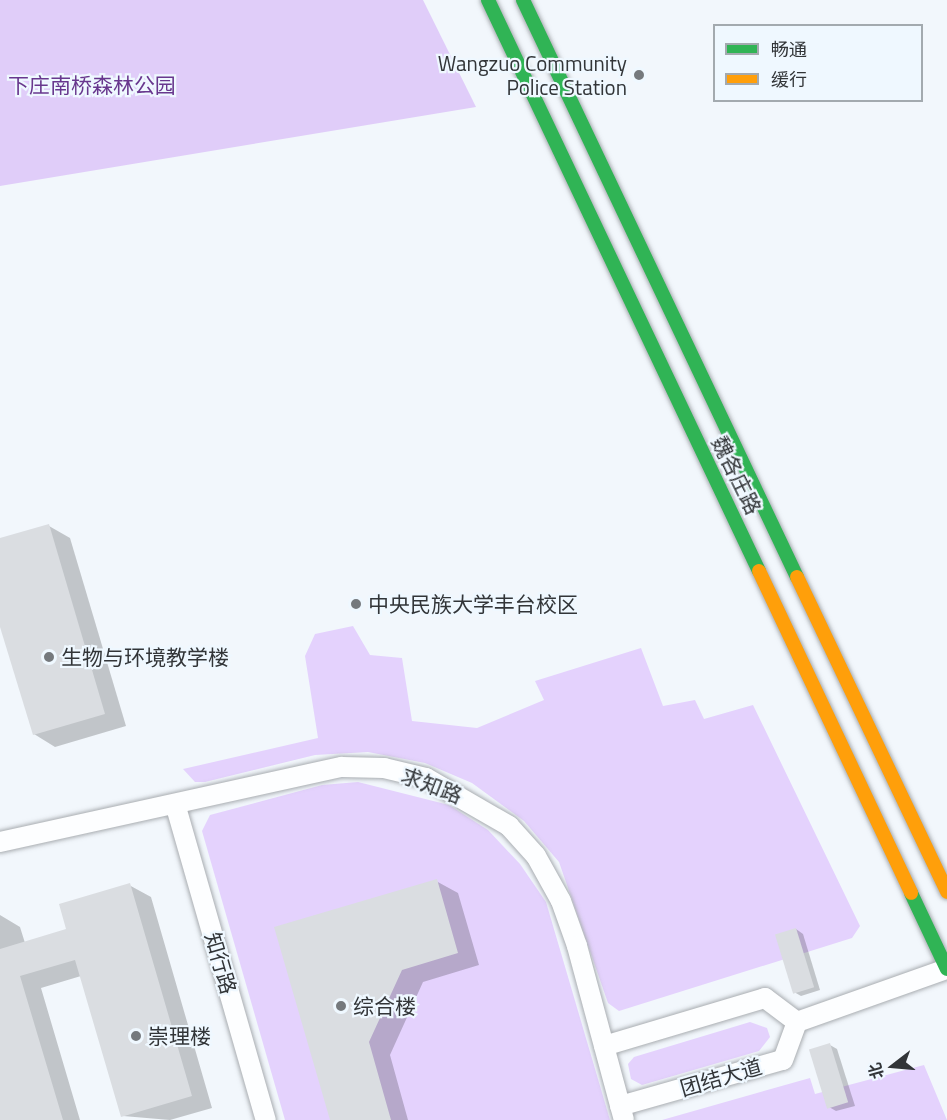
<!DOCTYPE html>
<meta charset="utf-8">
<style>
body{margin:0}
#map{position:relative;width:947px;height:1120px;overflow:hidden;background:#f2f7fc;font-family:"Titillium Web","Noto Sans SC",sans-serif}
div>[style]{position:absolute}
.green>*{inset:0;background:#e4d2fd}
.forest>*{inset:0;background:#e0cdf9}
.shadow>*{inset:0;background:#0003}
.building>*{inset:0;background:#dadde1;transform-origin:0 0}
.roads{filter:drop-shadow(0 0 2px #a9adb1) drop-shadow(0 0 2px #a9adb1)}
.street>*{height:20px;margin:-10px;padding:0 10px;transform-origin:10px;border-radius:10px;background:#fdfeff}
.fast>*{height:14px;margin:-7px;padding:0 7px;transform-origin:7px;border-radius:7px;background:#30b455}
.slow>*{height:14px;margin:-7px;padding:0 7px;transform-origin:7px;border-radius:7px;background:#ff9f0a}
.dots>*{width:16px;height:16px;translate:-50% -50%;box-sizing:border-box;border:3px solid #eff8ff;border-radius:50%}
span{translate:-50% -50%;white-space:nowrap;text-align:center;line-height:1.15;-webkit-text-stroke:4.5px #eff8ff;paint-order:stroke}
.poi-label{font-size:21px;color:#323538}
.right{translate:-100% -50%;text-align:right}
.left{translate:0 -50%;text-align:left}
.park-label{font-size:21px;color:#68378e}
.street-label{font-size:21px;color:#323538}
.legend{position:absolute;left:713px;top:24px;width:210px;height:78px;box-sizing:border-box;background:#eff8ff;border:2px solid #a3aaaf;margin:0;padding:8px 10px;list-style:none;font-size:18px;color:#323538}
.legend li{display:flex;align-items:center;gap:12px;height:30px}
.legend b{width:30px;border:2px solid #a3aaaf}
.north{position:absolute;left:863px;top:1036px;width:60px;height:60px;-webkit-text-stroke:4px #eff8ff;paint-order:stroke;rotate:254deg;font-size:16px;font-weight:700;line-height:24px;text-align:center;color:#323538}
.north::after{content:'';display:block;margin:auto;width:21px;height:27px;background:#323538;clip-path:polygon(50% 0,100% 100%,50% 72%,0 100%)}
</style>
<div id="map">
<div class="green">
<i style="clip-path:polygon(353px 626px,370px 655px,402px 658px,412px 721px,477px 728px,544px 700px,535px 681px,641px 648px,663px 706px,695px 700px,704px 719px,753px 705px,860px 926px,852px 938px,619px 1011px,608px 1003px,559px 862px,524px 821px,472px 783px,425px 763px,368px 752px,315px 755px,205px 782px,195px 782px,183px 769px,318px 738px,305px 656px,315px 634px)"></i>
<i style="clip-path:polygon(358px 782px,449px 805px,488px 830px,520px 864px,546px 902px,610px 1120px,285px 1120px,202px 831px,210px 815px,322px 785px)"></i>
<i style="clip-path:polygon(750px 1022px,767px 1028px,770px 1037px,759px 1051px,642px 1085px,631px 1079px,628px 1064px,634px 1057px)"></i>
<i style="clip-path:polygon(924px 1065px,947px 1120px,662px 1120px,810px 1078px,815px 1094px)"></i>
</div>
<div class="forest">
<i style="clip-path:polygon(0 0,423px 0,476px 107px,0 186px)"></i>
</div>
<div class="shadow">
<i style="clip-path:polygon(49px 526px,70px 538px,126px 726px,55px 747px,34px 734px,0 621px,0 540px)"></i>
<i style="clip-path:polygon(436px 881px,458px 893px,479px 965px,423px 982px,390px 1055px,408px 1120px,332px 1120px)"></i>
<i style="clip-path:polygon(129px 885px,151px 897px,212px 1108px,170px 1120px,123px 1116px,81px 976px,41px 988px,80px 1120px,0 1120px,0 915px,20px 927px,25px 943px,68px 930px)"></i>
<i style="clip-path:polygon(796px 929px,803px 934px,820px 990px,801px 996px,794px 992px)"></i>
<i style="clip-path:polygon(830px 1045px,837px 1049px,855px 1106px,836px 1111px,829px 1107px)"></i>
</div>
<div class="building">
<i style="clip-path:polygon(49px 524px,105px 714px,33px 735px,0 627px,0 538px)"></i>
<i style="clip-path:polygon(437px 879px,458px 953px,402px 970px,369px 1042px,391px 1120px,330px 1120px,274px 927px)"></i>
<i style="clip-path:polygon(130px 883px,192px 1096px,121px 1117px,75px 960px,20px 976px,63px 1120px,0 1120px,0 949px,66px 929px,59px 904px)"></i>
<i style="left:796px;top:928px;width:62px;height:22px;rotate:73deg"></i>
<i style="left:830px;top:1043px;width:62px;height:22px;rotate:73deg"></i>
</div>
<div class="roads">
<div class="street">
<i style="left:176px;top:807px;width:326px;rotate:74deg"></i>
<i style="left:0;top:842px;width:350px;rotate:-12.4deg"></i>
<i style="left:342px;top:767px;width:42px;rotate:1.4deg"></i>
<i style="left:384px;top:768px;width:43px;rotate:13.4deg"></i>
<i style="left:426px;top:778px;width:96px;rotate:30deg"></i>
<i style="left:509px;top:826px;width:40px;rotate:48deg"></i>
<i style="left:536px;top:856px;width:51px;rotate:60.9deg"></i>
<i style="left:561px;top:901px;width:48px;rotate:70.4deg"></i>
<i style="left:577px;top:946px;width:180px;rotate:74.9deg"></i>
<i style="left:797px;top:1022px;width:159px;rotate:-19.5deg"></i>
<i style="left:604px;top:1046px;width:168px;rotate:-16.6deg"></i>
<i style="left:765px;top:998px;width:40px;rotate:37deg"></i>
<i style="left:620px;top:1106px;width:169px;rotate:-15.8deg"></i>
<i style="left:783px;top:1060px;width:40px;rotate:-69.8deg"></i>
</div>
<div class="fast">
<i style="left:488px;top:0;width:632px;rotate:64.61deg"></i>
<i style="left:523px;top:0;width:639px;rotate:64.6deg"></i>
<i style="left:911px;top:893px;width:84px;rotate:64.7deg"></i>
</div>
<div class="slow">
<i style="left:759px;top:571px;width:356px;rotate:64.7deg"></i>
<i style="left:797px;top:577px;width:349px;rotate:64.5deg"></i>
</div>
</div>
<div class="dots">
<i style="left:639px;top:75px;background:#75797d"></i>
<i style="left:356px;top:604px;background:#75797d"></i>
<i style="left:49px;top:657px;background:#75797d"></i>
<i style="left:341px;top:1006px;background:#75797d"></i>
<i style="left:136px;top:1036px;background:#75797d"></i>
</div>
<div class="poi-label">
<span class="right" style="left:627px;top:75px">Wangzuo Community<br>Police Station</span>
<span class="left" style="left:368px;top:604px">中央民族大学丰台校区</span>
<span class="left" style="left:61px;top:657px">生物与环境教学楼</span>
<span class="left" style="left:353px;top:1006px">综合楼</span>
<span class="left" style="left:148px;top:1036px">崇理楼</span>
</div>
<div class="park-label">
<span style="left:92px;top:85px">下庄南桥森林公园</span>
</div>
<div class="street-label">
<span style="left:737px;top:475px;rotate:64deg">魏各庄路</span>
<span style="left:432px;top:785px;rotate:21deg">求知路</span>
<span style="left:221px;top:963px;rotate:74deg">知行路</span>
<span style="left:721px;top:1077px;rotate:-16deg">团结大道</span>
</div>
<ul class="legend">
<li><b style="height:8px;background:#30b455"></b>畅通</li>
<li><b style="height:8px;background:#ff9f0a"></b>缓行</li>
</ul>
<div class="north">北</div>
</div>
